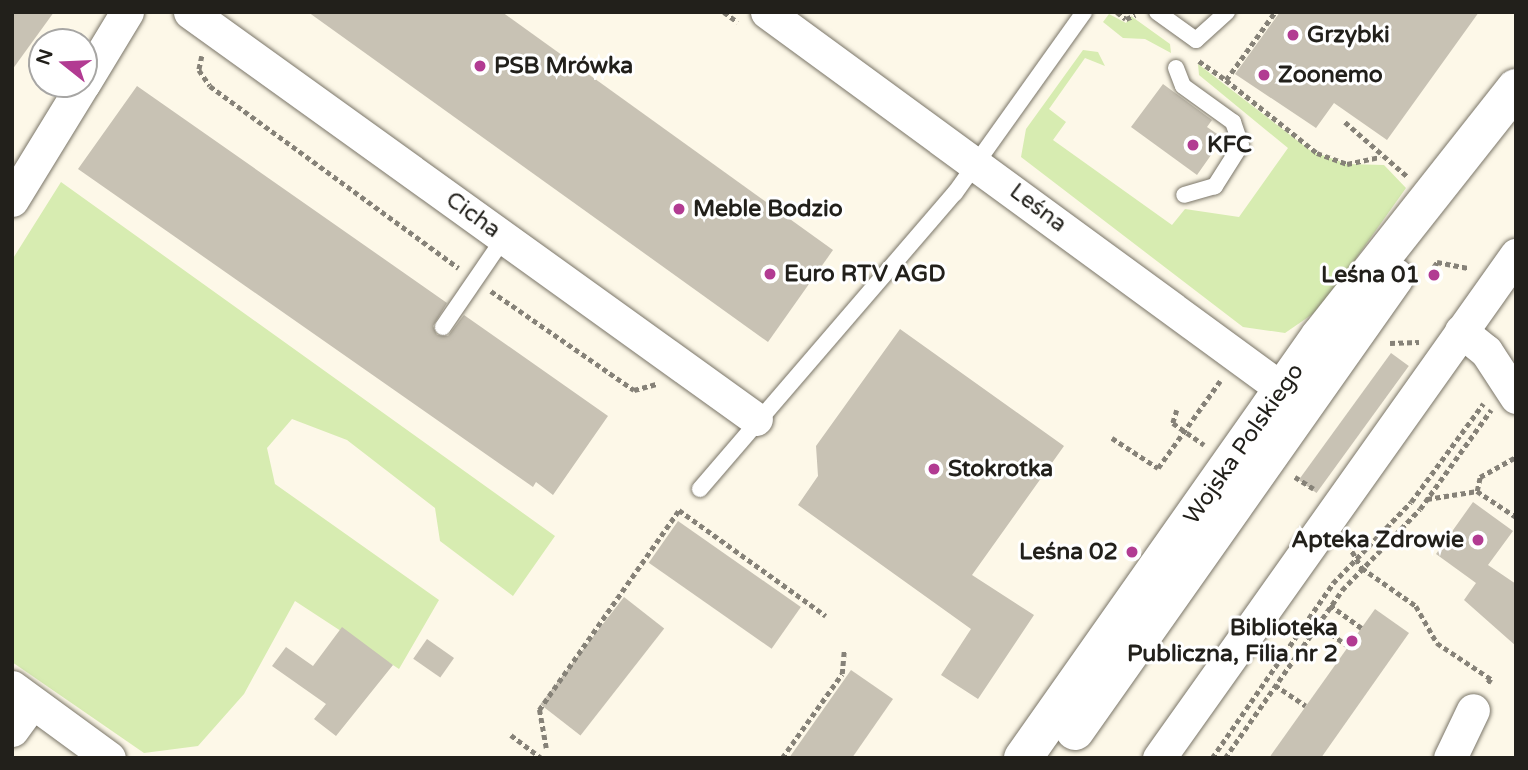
<!DOCTYPE html>
<meta charset="utf-8">
<style>
body{margin:0}
#map{position:relative;width:1528px;height:770px;overflow:hidden;background:#fdf8e8;font-family:"Varela Round",sans-serif}
div>[style]{position:absolute}
.green>*{inset:0;background:#d7ecb1}
.building>*{inset:0;background:#c8c2b4;transform-origin:0 0}
.path>*{height:4.5px;margin-top:-2.25px;transform-origin:0;background:repeating-linear-gradient(90deg,#868278 0 5px,transparent 0 8.5px)}
.roads{filter:drop-shadow(0 0 2px #7a7568) drop-shadow(0 0 2px #7a7568)}
.service>*{height:16px;margin:-8px;padding:0 8px;transform-origin:8px;border-radius:8px;background:#fff}
.minor>*{height:33px;margin:-16.5px;padding:0 16.5px;transform-origin:16.5px;border-radius:16.5px;background:#fff}
.secondary>*{height:38px;margin:-19px;padding:0 19px;transform-origin:19px;border-radius:19px;background:#fff}
.dots>*{width:19px;height:19px;translate:-50% -50%;box-sizing:border-box;border:4px solid #fff;border-radius:50%}
span{translate:-50% -50%;white-space:nowrap;text-align:center;line-height:1.15;-webkit-text-stroke:6px #fff;paint-order:stroke}
.poi-label{font-size:23px;color:#22201b;font-weight:700}
.left{translate:0 -50%;text-align:left}
.right{translate:-100% -50%;text-align:right}
.street-label{font-size:23px;color:#22201b}
.frame{position:absolute;inset:0;border:14px solid #22201b;pointer-events:none}
.north{position:absolute;left:28px;top:28px;width:70px;height:70px;box-sizing:border-box;background:#fff;border:2px solid #a7a6a4;border-radius:50%;rotate:288deg;font-size:19px;font-weight:700;line-height:28px;text-align:center;color:#22201b}
.north::after{content:'';display:block;margin:auto;width:24px;height:32px;background:#b23b92;clip-path:polygon(50% 0,100% 100%,50% 72%,0 100%)}
</style>
<div id="map">
<div class="green">
<i style="clip-path:polygon(1109px 14px,1126px 23px,1131px 16px,1170px 44px,1171px 53px,1145px 39px,1123px 38px,1103px 22px)"></i>
<i style="clip-path:polygon(1083px 50px,1098px 52px,1105px 66px,1085px 58px,1049px 109px,1066px 122px,1053px 140px,1172px 225px,1185px 209px,1239px 217px,1288px 148px,1199px 75px,1198px 64px,1311px 151px,1347px 164px,1384px 165px,1406px 188px,1320px 309px,1285px 333px,1243px 327px,1021px 157px,1026px 129px)"></i>
<i style="clip-path:polygon(61px 182px,555px 536px,513px 596px,440px 541px,435px 508px,347px 440px,292px 419px,267px 448px,275px 484px,439px 600px,399px 669px,295px 601px,244px 694px,198px 746px,144px 753px,12px 662px,12px 260px)"></i>
</div>
<div class="building">
<i style="clip-path:polygon(12px 12px,54px 12px,12px 70px)"></i>
<i style="clip-path:polygon(308px 12px,502px 12px,833px 250px,768px 342px)"></i>
<i style="clip-path:polygon(1280px 12px,1479px 12px,1387px 140px,1334px 103px,1316px 128px,1235px 74px)"></i>
<i style="clip-path:polygon(1163px 84px,1212px 120px,1207px 127px,1223px 138px,1197px 175px,1131px 127px)"></i>
<i style="clip-path:polygon(137px 86px,447px 303px,433px 326px,437px 335px,448px 336px,464px 315px,608px 416px,553px 495px,536px 482px,533px 487px,78px 169px)"></i>
<i style="clip-path:polygon(900px 329px,1064px 446px,972px 575px,1034px 615px,978px 699px,941px 675px,971px 629px,798px 505px,818px 476px,816px 446px)"></i>
<i style="left:1391px;top:353px;width:22px;height:157px;rotate:36deg"></i>
<i style="clip-path:polygon(1473px 502px,1513px 531px,1488px 565px,1516px 584px,1516px 646px,1464px 600px,1476px 583px,1436px 554px)"></i>
<i style="left:678px;top:521px;width:150px;height:51px;rotate:35deg"></i>
<i style="left:624px;top:597px;width:51px;height:136px;rotate:38deg"></i>
<i style="clip-path:polygon(1375px 609px,1409px 633px,1321px 758px,1269px 758px)"></i>
<i style="clip-path:polygon(342px 627px,393px 665px,336px 736px,314px 719px,326px 704px,272px 666px,286px 647px,313px 666px)"></i>
<i style="left:427px;top:639px;width:33px;height:24px;rotate:35deg"></i>
<i style="clip-path:polygon(851px 670px,893px 699px,852px 758px,789px 758px)"></i>
</div>
<div class="path">
<i style="left:724px;top:12px;width:17px;rotate:36deg"></i>
<i style="left:1117px;top:12px;width:11px;rotate:38deg"></i>
<i style="left:1126px;top:19px;width:10px;rotate:-24deg"></i>
<i style="left:202px;top:56px;width:14px;rotate:102deg"></i>
<i style="left:199px;top:70px;width:19px;rotate:55deg"></i>
<i style="left:210px;top:86px;width:308px;rotate:36.2deg"></i>
<i style="left:1199px;top:61px;width:33px;rotate:35deg"></i>
<i style="left:1226px;top:80px;width:84px;rotate:-54.2deg"></i>
<i style="left:1226px;top:80px;width:117px;rotate:38.7deg"></i>
<i style="left:1317px;top:153px;width:32px;rotate:20deg"></i>
<i style="left:1347px;top:164px;width:34px;rotate:-12deg"></i>
<i style="left:1345px;top:122px;width:82px;rotate:41.1deg"></i>
<i style="left:1429px;top:274px;width:14px;rotate:-56deg"></i>
<i style="left:1437px;top:262px;width:33px;rotate:11deg"></i>
<i style="left:491px;top:291px;width:174px;rotate:34.7deg"></i>
<i style="left:634px;top:390px;width:24px;rotate:-15deg"></i>
<i style="left:1390px;top:343px;width:29px;rotate:-2deg"></i>
<i style="left:1177px;top:410px;width:14px;rotate:107deg"></i>
<i style="left:1173px;top:423px;width:38px;rotate:35deg"></i>
<i style="left:1112px;top:438px;width:55px;rotate:33.1deg"></i>
<i style="left:1158px;top:468px;width:107px;rotate:-54.5deg"></i>
<i style="left:1295px;top:477px;width:22px;rotate:32deg"></i>
<i style="left:1477px;top:491px;width:14px;rotate:-78deg"></i>
<i style="left:1480px;top:477px;width:41px;rotate:-29.1deg"></i>
<i style="left:1427px;top:499px;width:51px;rotate:-9.1deg"></i>
<i style="left:1477px;top:491px;width:47px;rotate:33.7deg"></i>
<i style="left:1348px;top:544px;width:28px;rotate:60deg"></i>
<i style="left:1362px;top:568px;width:66px;rotate:35.1deg"></i>
<i style="left:1416px;top:606px;width:43px;rotate:60.4deg"></i>
<i style="left:1437px;top:643px;width:65px;rotate:33.7deg"></i>
<i style="left:1491px;top:679px;width:7px;rotate:124deg"></i>
<i style="left:1330px;top:605px;width:39px;rotate:36deg"></i>
<i style="left:1317px;top:624px;width:37px;rotate:35deg"></i>
<i style="left:1347px;top:645px;width:6px;rotate:-39deg"></i>
<i style="left:1275px;top:685px;width:37px;rotate:34deg"></i>
<i style="left:511px;top:735px;width:39px;rotate:37deg"></i>
<i style="left:546px;top:748px;width:39px;rotate:-100deg"></i>
<i style="left:539px;top:710px;width:244px;rotate:-55deg"></i>
<i style="left:679px;top:510px;width:181px;rotate:35.8deg"></i>
<i style="left:782px;top:758px;width:103px;rotate:-54.5deg"></i>
<i style="left:842px;top:674px;width:23px;rotate:-85deg"></i>
<i style="left:1212px;top:758px;width:213px;rotate:-55.3deg"></i>
<i style="left:1333px;top:583px;width:112px;rotate:-46.1deg"></i>
<i style="left:1411px;top:502px;width:122px;rotate:-53.7deg"></i>
<i style="left:1225px;top:758px;width:205px;rotate:-55.1deg"></i>
<i style="left:1342px;top:590px;width:112px;rotate:-46.1deg"></i>
<i style="left:1420px;top:509px;width:122px;rotate:-54.4deg"></i>
</div>
<div class="roads">
<div class="service">
<i style="left:1157px;top:12px;width:48px;rotate:35.7deg"></i>
<i style="left:1196px;top:40px;width:42px;rotate:-42.1deg"></i>
<i style="left:1176px;top:68px;width:19px;rotate:69deg"></i>
<i style="left:1183px;top:86px;width:62px;rotate:35.8deg"></i>
<i style="left:1233px;top:122px;width:24px;rotate:71deg"></i>
<i style="left:1241px;top:145px;width:49px;rotate:122.4deg"></i>
<i style="left:1215px;top:186px;width:32px;rotate:164deg"></i>
<i style="left:443px;top:327px;width:108px;rotate:-55.6deg"></i>
<i style="left:700px;top:489px;width:391px;rotate:-49.3deg"></i>
<i style="left:955px;top:193px;width:222px;rotate:-54.5deg"></i>
</div>
<div class="minor">
<i style="left:190px;top:12px;width:697px;rotate:35.72deg"></i>
<i style="left:767px;top:12px;width:665px;rotate:36.2deg"></i>
<i style="left:84px;top:83px;width:83px;rotate:-58.8deg"></i>
<i style="left:12px;top:200px;width:136px;rotate:-58.5deg"></i>
<i style="left:1461px;top:331px;width:32px;rotate:39deg"></i>
<i style="left:1486px;top:351px;width:55px;rotate:56.9deg"></i>
<i style="left:12px;top:687px;width:120px;rotate:36.2deg"></i>
<i style="left:12px;top:730px;width:34px;rotate:-54deg"></i>
<i style="left:1159px;top:758px;width:617px;rotate:-54.64deg"></i>
<i style="left:1450px;top:758px;width:53px;rotate:-64.4deg"></i>
</div>
<div class="secondary">
<i style="left:1075px;top:731px;width:555px;rotate:-54.82deg"></i>
<i style="left:1023px;top:758px;width:516px;rotate:-54.86deg"></i>
<i style="left:1320px;top:336px;width:316px;rotate:-51.7deg"></i>
</div>
</div>
<div class="dots">
<i style="left:1293px;top:35px;background:#b23b92"></i>
<i style="left:480px;top:66px;background:#b23b92"></i>
<i style="left:1264px;top:75px;background:#b23b92"></i>
<i style="left:1193px;top:145px;background:#b23b92"></i>
<i style="left:679px;top:209px;background:#b23b92"></i>
<i style="left:770px;top:274px;background:#b23b92"></i>
<i style="left:1434px;top:275px;background:#b23b92"></i>
<i style="left:934px;top:469px;background:#b23b92"></i>
<i style="left:1478px;top:540px;background:#b23b92"></i>
<i style="left:1132px;top:552px;background:#b23b92"></i>
<i style="left:1352px;top:641px;background:#b23b92"></i>
</div>
<div class="poi-label">
<span class="left" style="left:1307px;top:35px">Grzybki</span>
<span class="left" style="left:494px;top:66px">PSB Mrówka</span>
<span class="left" style="left:1278px;top:75px">Zoonemo</span>
<span class="left" style="left:1207px;top:145px">KFC</span>
<span class="left" style="left:693px;top:209px">Meble Bodzio</span>
<span class="left" style="left:784px;top:274px">Euro RTV AGD</span>
<span class="right" style="left:1420px;top:275px">Leśna 01</span>
<span class="left" style="left:948px;top:469px">Stokrotka</span>
<span class="right" style="left:1464px;top:540px">Apteka Zdrowie</span>
<span class="right" style="left:1118px;top:552px">Leśna 02</span>
<span class="right" style="left:1338px;top:641px">Biblioteka<br>Publiczna, Filia nr 2</span>
</div>
<div class="street-label">
<span style="left:1038px;top:208px;rotate:37deg">Leśna</span>
<span style="left:473px;top:215px;rotate:36deg">Cicha</span>
<span style="left:1244px;top:444px;rotate:-55deg">Wojska Polskiego</span>
</div>
<div class="frame"></div>
<div class="north">N</div>
</div>
